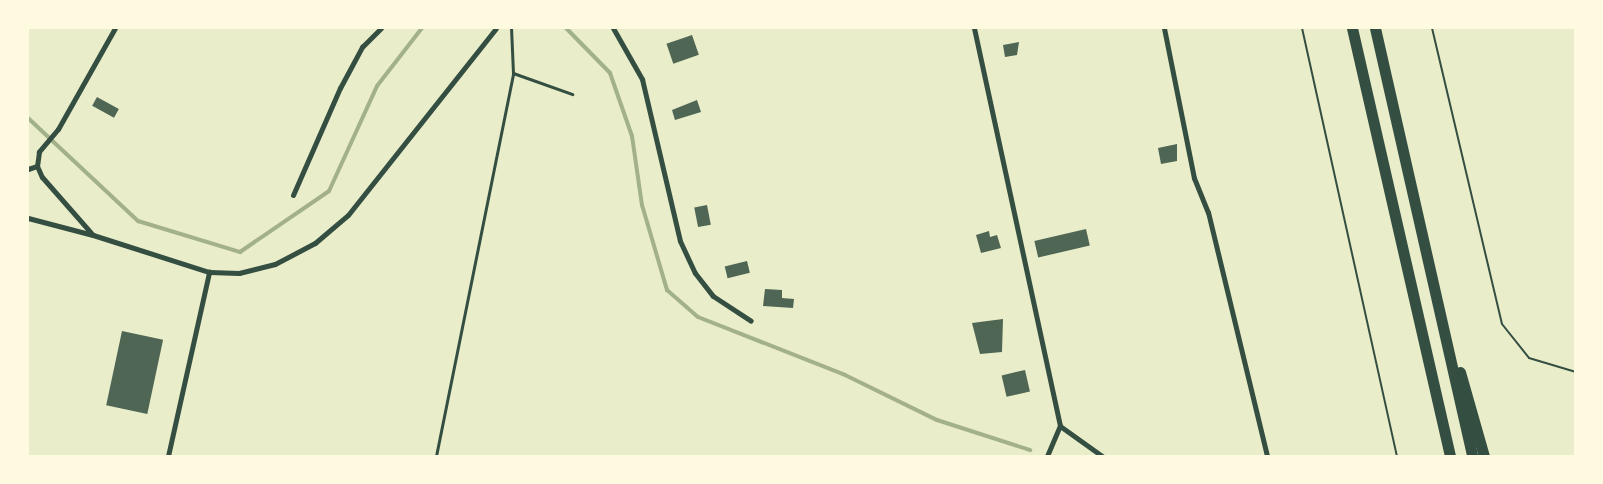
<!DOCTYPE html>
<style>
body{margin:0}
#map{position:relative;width:1603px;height:484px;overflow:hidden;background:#e9edc9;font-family:Ubuntu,sans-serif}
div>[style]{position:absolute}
.stream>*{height:4px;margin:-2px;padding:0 2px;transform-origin:2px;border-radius:2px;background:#a3b18a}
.building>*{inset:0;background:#4f6655;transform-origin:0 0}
.path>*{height:2px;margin:-1px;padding:0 1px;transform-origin:1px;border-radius:1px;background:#344e41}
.service>*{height:3px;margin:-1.5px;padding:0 1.5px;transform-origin:1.5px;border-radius:1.5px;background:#344e41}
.minor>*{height:5px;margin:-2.5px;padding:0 2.5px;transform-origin:2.5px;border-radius:2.5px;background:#344e41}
.trunk>*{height:11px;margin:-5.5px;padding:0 5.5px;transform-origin:5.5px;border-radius:5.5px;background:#344e41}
span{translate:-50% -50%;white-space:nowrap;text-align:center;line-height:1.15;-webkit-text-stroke:4px #fefae0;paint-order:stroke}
.frame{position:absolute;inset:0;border:29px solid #fefae0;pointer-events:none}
</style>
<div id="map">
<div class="stream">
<i style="left:566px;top:28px;width:63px;rotate:45.6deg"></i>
<i style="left:610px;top:73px;width:67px;rotate:70.8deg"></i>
<i style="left:632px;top:136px;width:70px;rotate:81.8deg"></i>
<i style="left:642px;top:205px;width:89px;rotate:73.6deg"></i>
<i style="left:667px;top:290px;width:41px;rotate:41.1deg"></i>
<i style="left:698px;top:317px;width:158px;rotate:21.5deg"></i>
<i style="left:845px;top:375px;width:102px;rotate:26.1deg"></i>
<i style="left:937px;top:420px;width:98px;rotate:17.9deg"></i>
<i style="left:28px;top:118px;width:151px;rotate:43.1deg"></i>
<i style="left:138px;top:221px;width:107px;rotate:16.9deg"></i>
<i style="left:240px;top:252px;width:108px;rotate:-34.4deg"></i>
<i style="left:329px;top:191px;width:115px;rotate:-65.4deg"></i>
<i style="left:377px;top:86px;width:73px;rotate:-52.2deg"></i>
</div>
<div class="building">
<i style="left:692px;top:35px;width:21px;height:27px;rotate:71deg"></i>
<i style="clip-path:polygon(1019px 42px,1017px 55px,1005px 57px,1003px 45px)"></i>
<i style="left:97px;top:97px;width:25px;height:10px;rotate:29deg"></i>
<i style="clip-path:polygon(697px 100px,701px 112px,675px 120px,672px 110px)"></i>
<i style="clip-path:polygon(1177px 144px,1177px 161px,1161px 164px,1158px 148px)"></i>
<i style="left:707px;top:205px;width:20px;height:13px;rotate:79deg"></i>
<i style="left:1086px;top:229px;width:17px;height:53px;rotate:77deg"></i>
<i style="clip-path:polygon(989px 231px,990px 237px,997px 235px,1001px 248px,981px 253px,976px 235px)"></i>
<i style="left:747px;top:261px;width:12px;height:23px;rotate:76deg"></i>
<i style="clip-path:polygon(765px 289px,782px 290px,782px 298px,794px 299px,793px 308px,763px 306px)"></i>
<i style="clip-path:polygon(1003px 319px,1002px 352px,980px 354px,972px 323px)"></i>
<i style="left:122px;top:331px;width:42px;height:76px;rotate:12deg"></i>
<i style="left:1025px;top:370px;width:22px;height:24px;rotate:77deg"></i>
</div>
<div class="path">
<i style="left:1302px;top:28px;width:438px;rotate:77.5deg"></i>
<i style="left:1432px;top:28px;width:304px;rotate:76.7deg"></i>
<i style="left:1502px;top:324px;width:43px;rotate:51.5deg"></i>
<i style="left:1529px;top:358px;width:49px;rotate:16.6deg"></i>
</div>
<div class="service">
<i style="left:513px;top:73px;width:63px;rotate:19.6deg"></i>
<i style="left:436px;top:456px;width:391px;rotate:-78.6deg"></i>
<i style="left:513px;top:73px;width:45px;rotate:-92.5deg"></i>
</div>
<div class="minor">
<i style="left:115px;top:28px;width:116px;rotate:119.4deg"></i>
<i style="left:58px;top:129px;width:30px;rotate:130deg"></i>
<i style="left:39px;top:152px;width:14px;rotate:98deg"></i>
<i style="left:37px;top:166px;width:12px;rotate:66deg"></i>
<i style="left:42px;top:177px;width:77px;rotate:48.7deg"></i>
<i style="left:93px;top:235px;width:122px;rotate:17.7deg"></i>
<i style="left:209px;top:272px;width:30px;rotate:2deg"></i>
<i style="left:239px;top:273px;width:37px;rotate:-14deg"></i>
<i style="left:275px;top:264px;width:45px;rotate:-27.7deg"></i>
<i style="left:315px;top:243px;width:43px;rotate:-40.3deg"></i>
<i style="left:348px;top:215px;width:238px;rotate:-51.6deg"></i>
<i style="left:613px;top:28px;width:59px;rotate:60.4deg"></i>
<i style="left:642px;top:79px;width:166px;rotate:76.8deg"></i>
<i style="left:680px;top:241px;width:35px;rotate:65deg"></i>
<i style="left:695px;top:273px;width:29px;rotate:52deg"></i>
<i style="left:713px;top:296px;width:45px;rotate:33.3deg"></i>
<i style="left:974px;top:28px;width:407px;rotate:77.8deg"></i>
<i style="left:1060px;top:426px;width:52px;rotate:35.5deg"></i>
<i style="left:1164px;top:28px;width:153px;rotate:78.7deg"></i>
<i style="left:1194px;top:178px;width:37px;rotate:68deg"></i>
<i style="left:1208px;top:212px;width:251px;rotate:76.4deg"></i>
<i style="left:28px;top:169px;width:9px;rotate:-18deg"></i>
<i style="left:293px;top:195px;width:117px;rotate:-66.3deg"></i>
<i style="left:340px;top:88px;width:47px;rotate:-61.8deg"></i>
<i style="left:362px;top:47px;width:27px;rotate:-45deg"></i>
<i style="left:28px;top:218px;width:67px;rotate:14.7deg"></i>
<i style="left:168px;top:456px;width:189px;rotate:-77.4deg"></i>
<i style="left:1047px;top:456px;width:33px;rotate:-67deg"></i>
</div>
<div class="trunk">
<i style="left:1352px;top:28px;width:439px;rotate:77.1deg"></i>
<i style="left:1375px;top:28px;width:439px;rotate:77.2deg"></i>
<i style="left:1460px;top:372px;width:87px;rotate:74.1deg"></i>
</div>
<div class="frame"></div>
</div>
